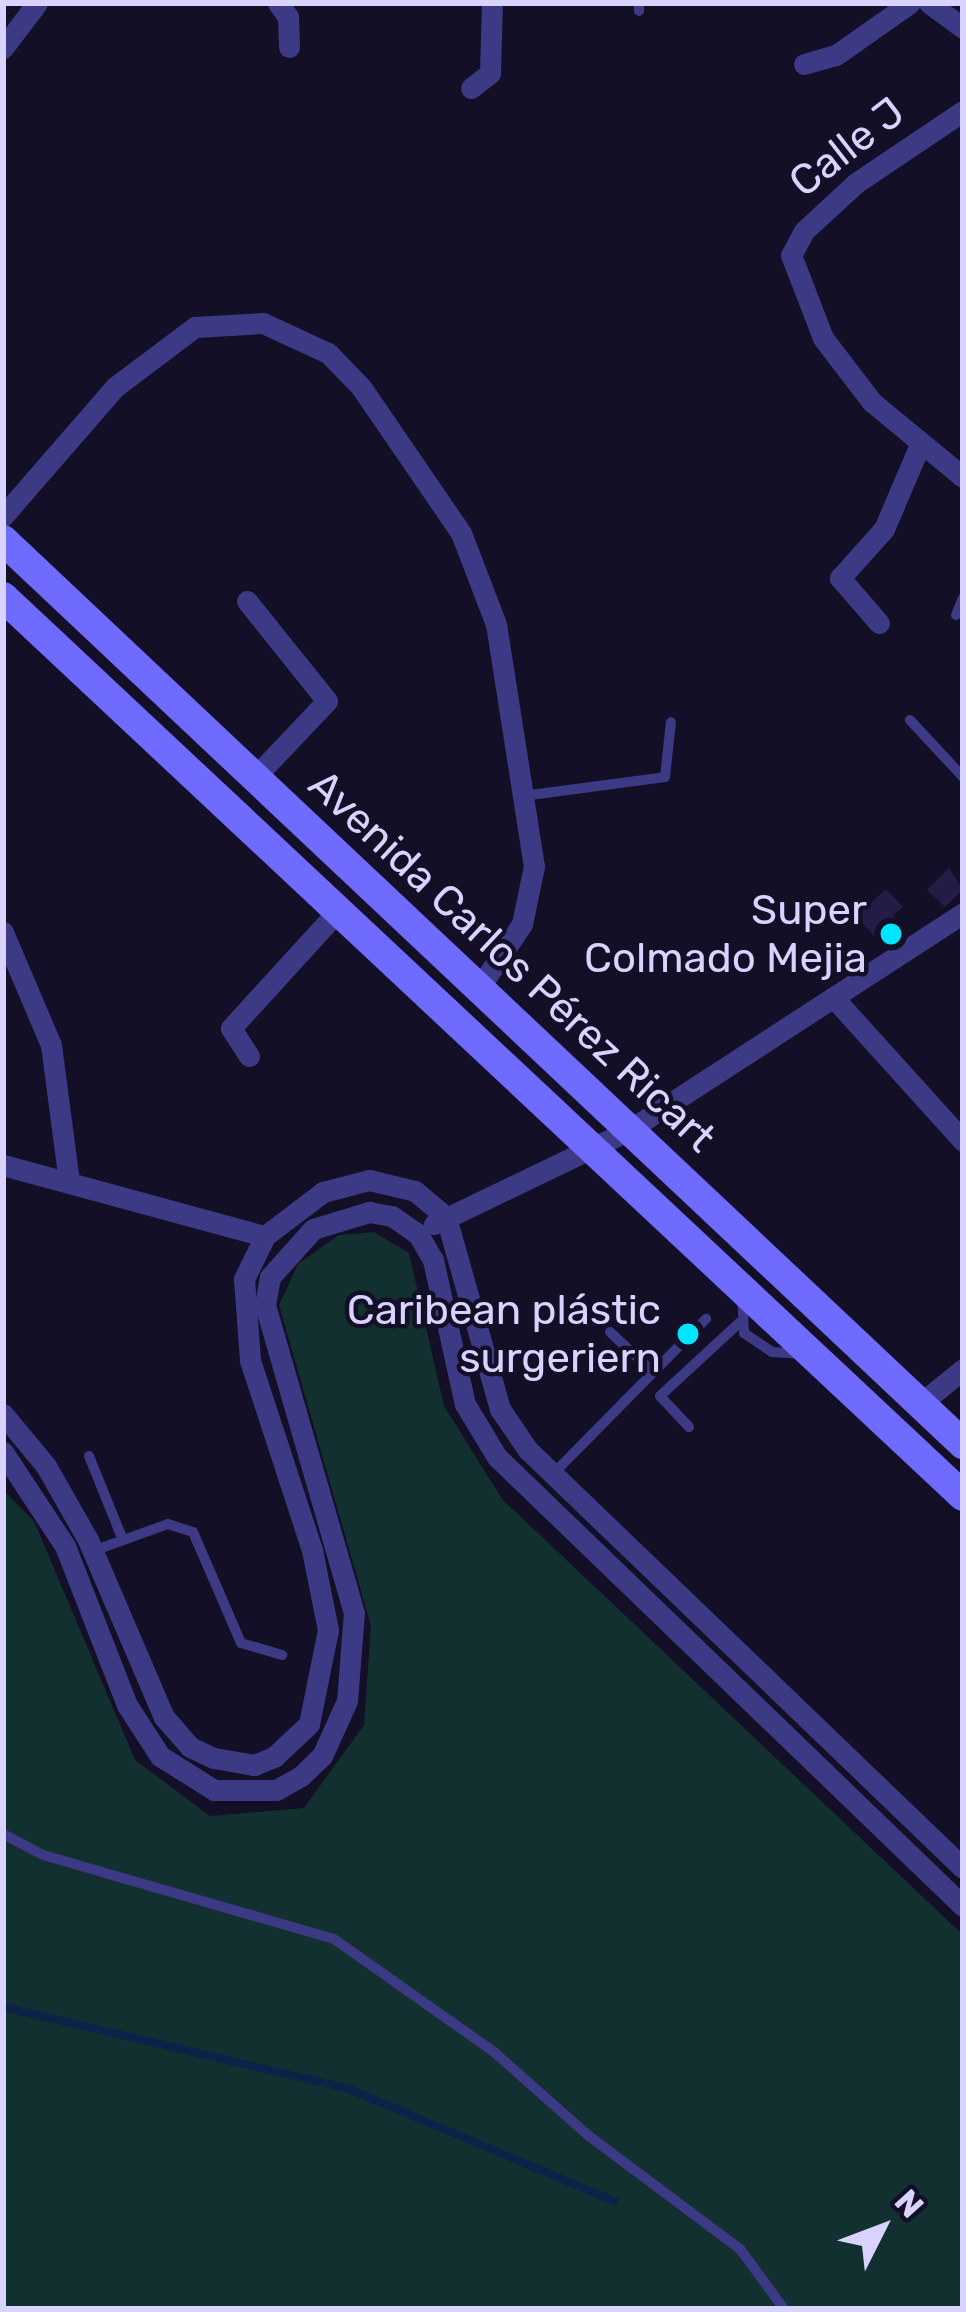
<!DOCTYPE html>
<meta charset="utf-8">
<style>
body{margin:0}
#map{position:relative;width:966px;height:2312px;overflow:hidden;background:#130f26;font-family:Rubik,sans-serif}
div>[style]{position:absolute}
.green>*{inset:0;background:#12302f}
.stream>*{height:8px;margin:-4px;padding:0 4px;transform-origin:4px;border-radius:4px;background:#0c2248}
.building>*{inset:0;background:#241b47}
.lane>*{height:10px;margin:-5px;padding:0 5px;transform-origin:5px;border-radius:5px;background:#3d3a85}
.street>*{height:21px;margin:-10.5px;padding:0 10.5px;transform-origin:10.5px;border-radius:10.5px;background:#3d3a85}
.secondary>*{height:30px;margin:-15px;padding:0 15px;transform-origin:15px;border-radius:15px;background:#6f6bff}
.dots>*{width:33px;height:33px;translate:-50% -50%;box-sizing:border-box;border:6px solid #130f26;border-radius:50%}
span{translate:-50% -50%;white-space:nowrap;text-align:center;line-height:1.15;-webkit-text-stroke:9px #130f26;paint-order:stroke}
.street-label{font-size:42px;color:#d9d4ff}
.poi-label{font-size:42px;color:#d9d4ff}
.right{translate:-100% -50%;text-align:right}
.frame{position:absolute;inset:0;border:6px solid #d9d4ff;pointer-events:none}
.north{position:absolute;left:822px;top:2168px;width:120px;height:120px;-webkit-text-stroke:9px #130f26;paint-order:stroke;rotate:48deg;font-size:33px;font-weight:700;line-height:48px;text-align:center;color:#d9d4ff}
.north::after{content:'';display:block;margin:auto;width:42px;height:54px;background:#d9d4ff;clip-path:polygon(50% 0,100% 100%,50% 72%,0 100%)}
</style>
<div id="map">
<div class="green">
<i style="clip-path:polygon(374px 1232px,409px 1253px,444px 1406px,502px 1499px,963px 1935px,963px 2309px,3px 2309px,3px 1490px,34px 1521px,135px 1760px,210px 1816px,304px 1808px,364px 1725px,371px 1626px,279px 1305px,298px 1264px,339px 1235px)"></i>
</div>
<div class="stream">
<i style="left:3px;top:2007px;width:356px;rotate:13.3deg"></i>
<i style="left:349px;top:2089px;width:288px;rotate:22.9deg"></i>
</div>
<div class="building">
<i style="clip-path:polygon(949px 868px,963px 889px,945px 907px,927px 890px)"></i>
<i style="clip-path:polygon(886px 889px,903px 907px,893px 915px,907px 931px,884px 947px,856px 916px)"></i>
</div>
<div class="lane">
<i style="left:639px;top:11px;width:8px;rotate:-90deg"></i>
<i style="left:956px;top:615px;width:18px;rotate:-68deg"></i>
<i style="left:910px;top:720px;width:78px;rotate:47.1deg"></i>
<i style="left:523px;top:796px;width:143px;rotate:-7.6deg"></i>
<i style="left:665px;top:777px;width:55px;rotate:-83.8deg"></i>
<i style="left:742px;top:1294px;width:39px;rotate:87deg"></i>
<i style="left:744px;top:1333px;width:34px;rotate:34deg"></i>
<i style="left:772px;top:1352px;width:26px;rotate:4deg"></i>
<i style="left:610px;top:1332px;width:59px;rotate:42.9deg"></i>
<i style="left:689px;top:1427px;width:42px;rotate:-133.1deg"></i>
<i style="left:660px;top:1396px;width:108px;rotate:-42.7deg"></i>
<i style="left:89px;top:1456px;width:91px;rotate:68deg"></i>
<i style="left:553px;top:1474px;width:218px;rotate:-45.4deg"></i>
<i style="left:93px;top:1551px;width:80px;rotate:-19.8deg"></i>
<i style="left:168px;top:1524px;width:26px;rotate:18deg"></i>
<i style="left:193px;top:1532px;width:121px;rotate:66.6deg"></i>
<i style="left:241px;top:1643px;width:43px;rotate:16.3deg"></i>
<i style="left:3px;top:1834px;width:45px;rotate:27.7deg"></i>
<i style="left:43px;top:1855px;width:303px;rotate:16.1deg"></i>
<i style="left:334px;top:1939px;width:196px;rotate:35.2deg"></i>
<i style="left:494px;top:2052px;width:127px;rotate:41.5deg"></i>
<i style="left:589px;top:2136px;width:189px;rotate:36.8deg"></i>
<i style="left:740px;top:2249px;width:74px;rotate:53.7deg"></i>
</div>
<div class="street">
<i style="left:278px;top:3px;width:17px;rotate:54deg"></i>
<i style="left:288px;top:17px;width:30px;rotate:88deg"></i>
<i style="left:929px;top:3px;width:42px;rotate:36.3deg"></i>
<i style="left:3px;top:48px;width:56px;rotate:-52.9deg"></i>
<i style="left:804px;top:64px;width:33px;rotate:-16deg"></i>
<i style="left:836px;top:55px;width:90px;rotate:-35.1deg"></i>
<i style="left:471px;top:88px;width:24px;rotate:-38deg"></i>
<i style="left:490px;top:73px;width:70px;rotate:-88.4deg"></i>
<i style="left:963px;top:111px;width:129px;rotate:146.1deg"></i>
<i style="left:856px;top:183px;width:71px;rotate:137.3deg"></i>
<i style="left:804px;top:231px;width:27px;rotate:118deg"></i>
<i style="left:791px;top:255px;width:89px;rotate:68.9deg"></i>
<i style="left:823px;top:338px;width:81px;rotate:52.6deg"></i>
<i style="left:872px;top:402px;width:118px;rotate:39.5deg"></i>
<i style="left:3px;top:516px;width:171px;rotate:-49deg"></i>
<i style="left:115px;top:387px;width:100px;rotate:-36.9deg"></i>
<i style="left:195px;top:327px;width:68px;rotate:-3.4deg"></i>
<i style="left:263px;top:323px;width:72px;rotate:24.8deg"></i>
<i style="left:328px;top:353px;width:47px;rotate:45.9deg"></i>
<i style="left:361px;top:387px;width:177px;rotate:55.6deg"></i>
<i style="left:461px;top:533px;width:97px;rotate:69deg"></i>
<i style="left:496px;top:624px;width:245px;rotate:81.1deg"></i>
<i style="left:534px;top:866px;width:59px;rotate:101.7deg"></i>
<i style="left:522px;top:924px;width:77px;rotate:123.9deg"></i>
<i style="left:247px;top:601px;width:128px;rotate:51.3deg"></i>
<i style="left:327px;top:701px;width:105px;rotate:133.5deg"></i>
<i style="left:879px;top:623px;width:60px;rotate:-130.9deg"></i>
<i style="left:840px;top:578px;width:66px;rotate:-48.1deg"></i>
<i style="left:884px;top:529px;width:89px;rotate:-66.9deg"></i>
<i style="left:3px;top:932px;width:123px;rotate:67deg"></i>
<i style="left:51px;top:1045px;width:137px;rotate:82.5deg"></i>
<i style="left:833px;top:997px;width:194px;rotate:47.9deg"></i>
<i style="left:249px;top:1056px;width:33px;rotate:-123deg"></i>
<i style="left:231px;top:1028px;width:159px;rotate:-47.6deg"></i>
<i style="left:3px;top:1165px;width:271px;rotate:15.2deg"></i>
<i style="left:434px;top:1224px;width:216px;rotate:-25.7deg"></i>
<i style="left:629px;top:1130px;width:398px;rotate:-33deg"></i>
<i style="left:920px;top:1404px;width:55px;rotate:-39.1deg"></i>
<i style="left:3px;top:1414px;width:67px;rotate:50.4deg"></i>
<i style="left:46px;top:1466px;width:85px;rotate:60.4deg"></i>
<i style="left:88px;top:1540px;width:193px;rotate:66.8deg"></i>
<i style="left:164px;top:1717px;width:40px;rotate:49deg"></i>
<i style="left:190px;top:1747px;width:26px;rotate:25deg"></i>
<i style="left:214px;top:1758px;width:41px;rotate:9.9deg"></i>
<i style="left:254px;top:1765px;width:22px;rotate:-22deg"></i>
<i style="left:274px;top:1757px;width:48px;rotate:-43.3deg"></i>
<i style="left:309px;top:1724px;width:96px;rotate:-78.6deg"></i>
<i style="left:328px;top:1630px;width:82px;rotate:-101.3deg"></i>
<i style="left:312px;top:1550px;width:200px;rotate:-108.1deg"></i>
<i style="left:250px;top:1360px;width:81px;rotate:-94.2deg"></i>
<i style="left:244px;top:1279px;width:48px;rotate:-64deg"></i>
<i style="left:265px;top:1236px;width:73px;rotate:-37.2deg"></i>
<i style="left:323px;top:1192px;width:48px;rotate:-14.6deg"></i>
<i style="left:369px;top:1180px;width:47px;rotate:13.4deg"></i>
<i style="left:415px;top:1191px;width:40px;rotate:40deg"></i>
<i style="left:446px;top:1217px;width:199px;rotate:74.3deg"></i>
<i style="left:500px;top:1409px;width:50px;rotate:55.7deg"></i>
<i style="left:528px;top:1450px;width:603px;rotate:43.86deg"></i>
<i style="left:3px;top:1452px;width:113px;rotate:56.6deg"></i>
<i style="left:65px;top:1546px;width:171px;rotate:68.7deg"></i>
<i style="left:127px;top:1705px;width:61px;rotate:57.1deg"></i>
<i style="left:160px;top:1756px;width:64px;rotate:32.2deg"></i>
<i style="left:214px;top:1790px;width:62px"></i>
<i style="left:276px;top:1790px;width:29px;rotate:-29deg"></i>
<i style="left:301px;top:1776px;width:29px;rotate:-44deg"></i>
<i style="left:322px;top:1756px;width:60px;rotate:-65.6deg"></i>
<i style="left:347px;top:1701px;width:88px;rotate:-85.5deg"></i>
<i style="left:354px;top:1613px;width:321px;rotate:-106.1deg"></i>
<i style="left:265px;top:1305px;width:28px;rotate:-80deg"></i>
<i style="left:270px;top:1277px;width:64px;rotate:-48.1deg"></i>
<i style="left:313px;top:1229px;width:59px;rotate:-16.9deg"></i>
<i style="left:369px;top:1212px;width:23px;rotate:10deg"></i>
<i style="left:392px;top:1216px;width:32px;rotate:35deg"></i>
<i style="left:418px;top:1234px;width:30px;rotate:60deg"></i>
<i style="left:433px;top:1260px;width:148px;rotate:77.5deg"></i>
<i style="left:465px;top:1404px;width:62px;rotate:58.9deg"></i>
<i style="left:497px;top:1457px;width:647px;rotate:43.94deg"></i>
</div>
<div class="secondary">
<i style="left:3px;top:540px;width:1319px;rotate:43.28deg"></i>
<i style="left:3px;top:597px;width:1315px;rotate:43.12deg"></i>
</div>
<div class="dots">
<i style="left:891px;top:934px;background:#00e5ff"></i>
<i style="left:688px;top:1334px;background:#00e5ff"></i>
</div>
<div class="street-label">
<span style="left:847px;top:147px;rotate:-38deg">Calle J</span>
<span style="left:512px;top:961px;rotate:43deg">Avenida Carlos Pérez Ricart</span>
</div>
<div class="poi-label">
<span class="right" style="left:867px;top:934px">Super<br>Colmado Mejia</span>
<span class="right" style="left:661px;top:1334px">Caribean plástic<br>surgeriern</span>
</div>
<div class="frame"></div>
<div class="north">N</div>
</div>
